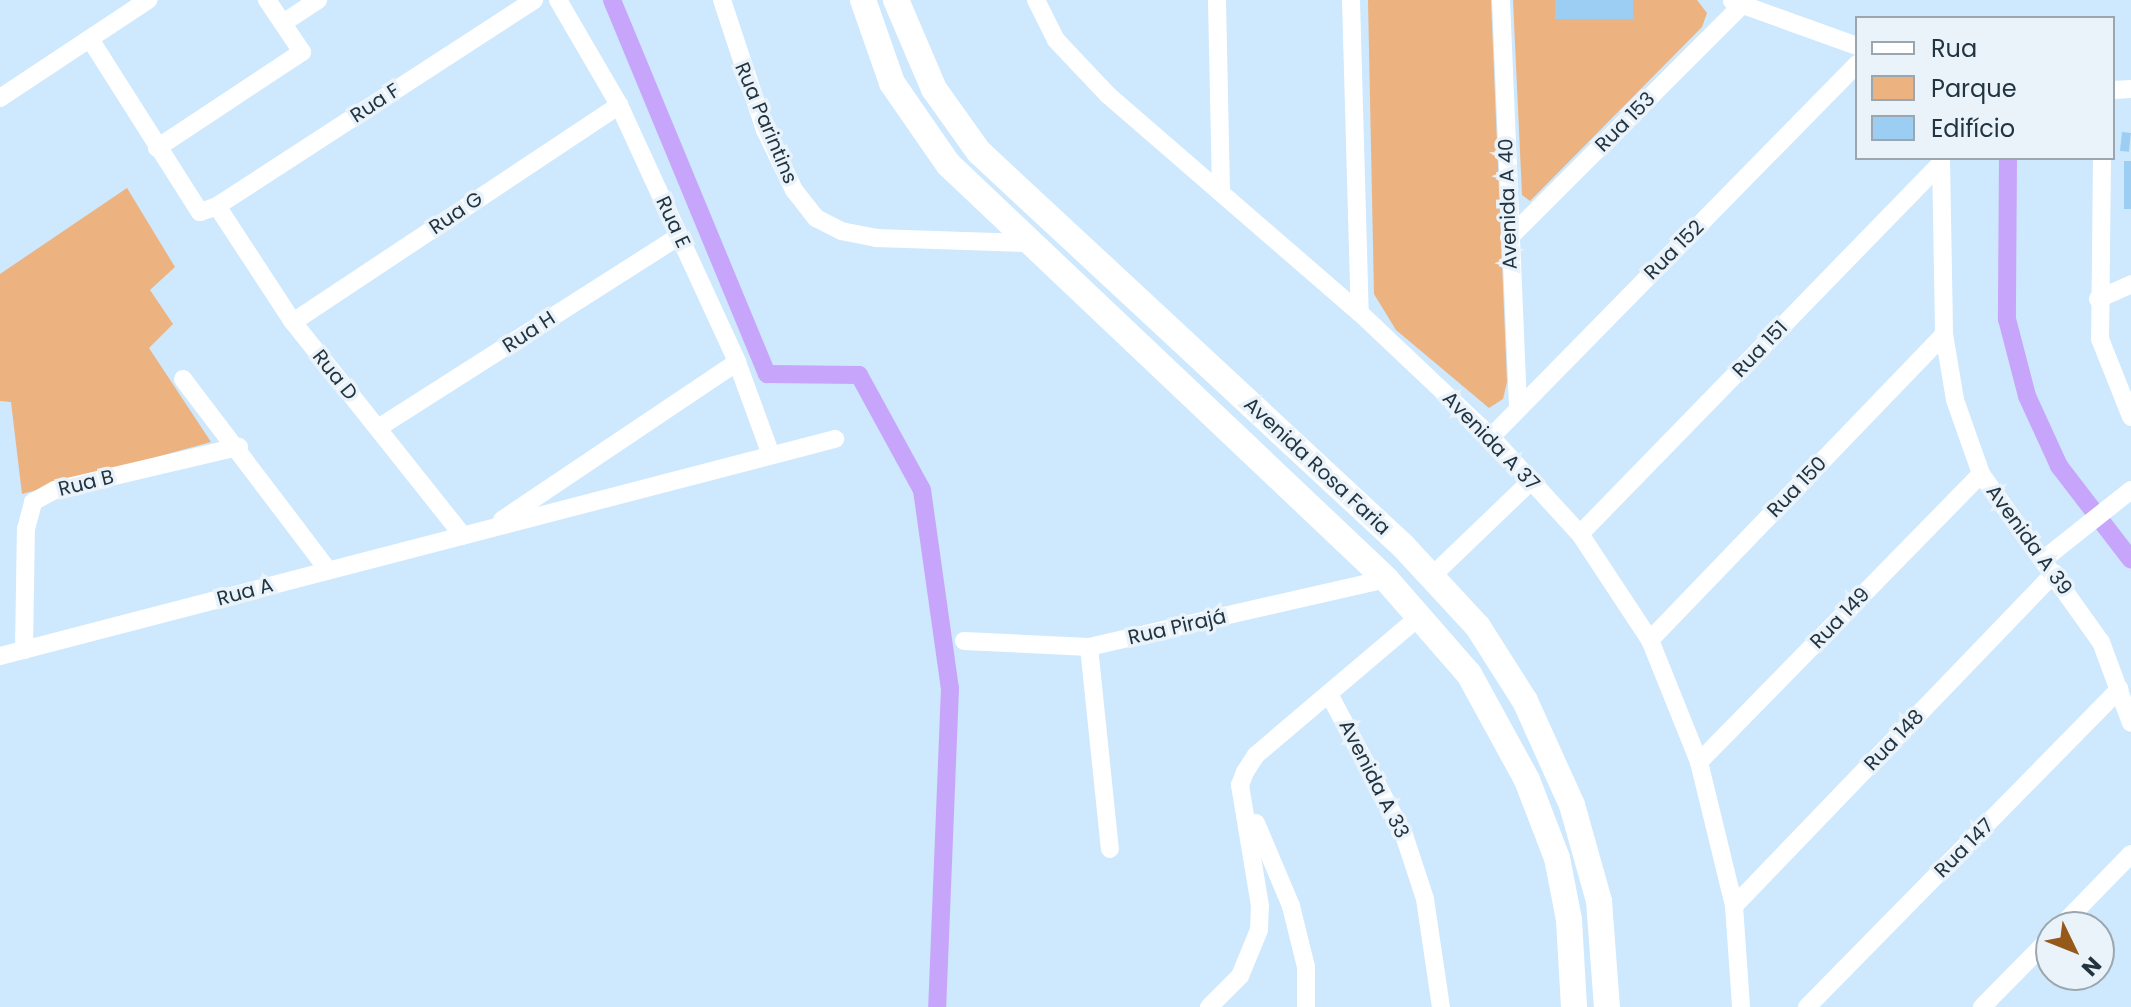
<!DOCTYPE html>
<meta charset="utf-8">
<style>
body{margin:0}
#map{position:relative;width:2131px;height:1007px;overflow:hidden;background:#cee8fd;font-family:Poppins,sans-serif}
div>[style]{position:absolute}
.green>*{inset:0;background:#ecb280}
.canal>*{height:18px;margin:-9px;padding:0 9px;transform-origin:9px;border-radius:9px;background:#c7a5fb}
.building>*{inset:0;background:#9ccef3;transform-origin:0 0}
.street>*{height:18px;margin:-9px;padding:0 9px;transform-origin:9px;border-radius:9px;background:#fff}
.secondary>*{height:26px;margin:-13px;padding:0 13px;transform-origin:13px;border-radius:13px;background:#fff}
span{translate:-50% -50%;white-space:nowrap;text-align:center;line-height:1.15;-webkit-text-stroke:7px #eaf3fa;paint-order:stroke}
.street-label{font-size:20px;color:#223441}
.legend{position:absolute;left:1855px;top:16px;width:260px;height:144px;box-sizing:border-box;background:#eaf3fa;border:2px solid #9aa7b0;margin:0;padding:10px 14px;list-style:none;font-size:24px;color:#223441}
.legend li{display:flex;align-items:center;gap:16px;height:40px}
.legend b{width:40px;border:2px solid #9aa7b0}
.north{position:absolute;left:2035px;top:911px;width:80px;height:80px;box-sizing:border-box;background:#eaf3fa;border:2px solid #9aa7b0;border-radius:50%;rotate:133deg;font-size:22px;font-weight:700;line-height:32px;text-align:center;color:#223441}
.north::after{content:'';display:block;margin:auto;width:28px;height:36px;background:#95591a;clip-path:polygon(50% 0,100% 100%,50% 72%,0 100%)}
</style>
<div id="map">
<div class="green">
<i style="clip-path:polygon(1368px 0,1491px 0,1507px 382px,1503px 399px,1489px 408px,1396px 330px,1374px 294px)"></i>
<i style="clip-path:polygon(1513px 0,1697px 0,1707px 13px,1702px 27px,1530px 201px,1522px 195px)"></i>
<i style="clip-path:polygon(127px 188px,175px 267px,150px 290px,173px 324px,149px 348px,211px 442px,22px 494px,11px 402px,0 401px,0 274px)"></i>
</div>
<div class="canal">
<i style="left:612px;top:0;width:405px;rotate:67.5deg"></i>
<i style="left:767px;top:374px;width:92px;rotate:0.6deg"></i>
<i style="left:859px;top:375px;width:131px;rotate:61.3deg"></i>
<i style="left:922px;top:490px;width:200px;rotate:82deg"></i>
<i style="left:950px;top:688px;width:319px;rotate:92.3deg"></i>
<i style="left:2008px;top:158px;width:161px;rotate:90.4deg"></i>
<i style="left:2007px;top:319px;width:80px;rotate:75.4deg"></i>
<i style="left:2027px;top:396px;width:77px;rotate:65.4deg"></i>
<i style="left:2059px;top:466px;width:118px;rotate:52.5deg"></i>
</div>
<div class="building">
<i style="left:1555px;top:0;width:78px;height:19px"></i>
<i style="left:2122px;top:132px;width:9px;height:19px;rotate:6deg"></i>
<i style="left:2124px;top:161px;width:7px;height:48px"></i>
</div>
<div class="street">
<i style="left:558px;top:0;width:121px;rotate:59.8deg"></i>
<i style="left:619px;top:105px;width:283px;rotate:65.3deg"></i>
<i style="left:737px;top:362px;width:96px;rotate:69.9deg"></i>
<i style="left:722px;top:0;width:137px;rotate:71.7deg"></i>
<i style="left:765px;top:130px;width:67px;rotate:64.2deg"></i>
<i style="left:794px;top:190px;width:36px;rotate:52deg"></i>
<i style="left:816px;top:218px;width:28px;rotate:27deg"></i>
<i style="left:841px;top:231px;width:36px;rotate:11deg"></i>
<i style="left:876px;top:238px;width:152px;rotate:1.9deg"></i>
<i style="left:1036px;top:0;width:45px;rotate:63.4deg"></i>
<i style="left:1056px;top:40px;width:76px;rotate:46.6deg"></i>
<i style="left:1108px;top:95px;width:333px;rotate:40.9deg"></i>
<i style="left:1360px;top:313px;width:180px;rotate:43.4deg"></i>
<i style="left:1491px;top:437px;width:132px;rotate:47.5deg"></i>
<i style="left:1580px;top:534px;width:127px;rotate:56.6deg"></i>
<i style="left:1650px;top:640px;width:131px;rotate:68.1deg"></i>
<i style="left:1699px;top:762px;width:148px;rotate:76.3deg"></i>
<i style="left:1734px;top:906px;width:101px;rotate:86deg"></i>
<i style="left:1217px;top:0;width:193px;rotate:88.8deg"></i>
<i style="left:1351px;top:0;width:313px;rotate:88.4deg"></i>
<i style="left:1501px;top:0;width:408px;rotate:87.6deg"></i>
<i style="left:1732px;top:1px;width:133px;rotate:19.8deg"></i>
<i style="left:283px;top:23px;width:42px;rotate:-33.3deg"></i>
<i style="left:90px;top:39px;width:205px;rotate:57.6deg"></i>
<i style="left:200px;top:212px;width:18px;rotate:-19deg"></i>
<i style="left:217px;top:206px;width:378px;rotate:-33deg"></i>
<i style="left:2113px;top:90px;width:18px;rotate:-3deg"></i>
<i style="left:0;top:98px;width:178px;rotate:-33.5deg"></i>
<i style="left:157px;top:148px;width:174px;rotate:-33.5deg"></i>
<i style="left:302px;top:52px;width:63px;rotate:-123.9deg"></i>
<i style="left:1941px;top:158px;width:176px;rotate:89deg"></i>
<i style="left:1944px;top:334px;width:67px;rotate:80.5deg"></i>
<i style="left:1955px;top:400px;width:78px;rotate:70.6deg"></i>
<i style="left:1981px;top:474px;width:206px;rotate:54.5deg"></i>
<i style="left:2101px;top:642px;width:86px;rotate:69.7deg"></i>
<i style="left:2102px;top:158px;width:181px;rotate:90.6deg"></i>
<i style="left:2100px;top:339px;width:84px;rotate:68.3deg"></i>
<i style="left:217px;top:206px;width:139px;rotate:56.8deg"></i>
<i style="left:293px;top:322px;width:273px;rotate:51.5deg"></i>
<i style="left:1509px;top:238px;width:328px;rotate:-45deg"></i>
<i style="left:2098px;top:299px;width:36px;rotate:-24deg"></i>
<i style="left:293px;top:322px;width:392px;rotate:-33.6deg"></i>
<i style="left:183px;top:379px;width:238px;rotate:52.8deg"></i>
<i style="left:378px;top:428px;width:357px;rotate:-32.5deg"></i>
<i style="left:1491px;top:437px;width:523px;rotate:-45.54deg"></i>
<i style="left:502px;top:520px;width:283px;rotate:-33.9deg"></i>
<i style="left:1580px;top:534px;width:516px;rotate:-45.78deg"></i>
<i style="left:2044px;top:559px;width:111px;rotate:-38.4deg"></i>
<i style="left:1433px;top:575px;width:136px;rotate:-43.8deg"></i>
<i style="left:1650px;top:640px;width:424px;rotate:-46.1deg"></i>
<i style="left:964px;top:641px;width:125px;rotate:2.7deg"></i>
<i style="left:1089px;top:647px;width:305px;rotate:-12.9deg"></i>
<i style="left:1089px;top:647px;width:203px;rotate:84.1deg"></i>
<i style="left:24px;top:650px;width:121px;rotate:-89.1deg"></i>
<i style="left:26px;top:529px;width:28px;rotate:-75deg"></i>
<i style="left:33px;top:502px;width:25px;rotate:-29deg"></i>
<i style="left:55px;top:490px;width:189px;rotate:-13.2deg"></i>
<i style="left:0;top:656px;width:863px;rotate:-14.57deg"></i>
<i style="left:1329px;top:694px;width:160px;rotate:62deg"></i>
<i style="left:1404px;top:835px;width:67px;rotate:71.8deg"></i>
<i style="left:1425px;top:899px;width:109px;rotate:81.6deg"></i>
<i style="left:1699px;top:762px;width:403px;rotate:-45.6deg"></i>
<i style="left:1256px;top:823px;width:90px;rotate:67.1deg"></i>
<i style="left:1291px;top:906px;width:63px;rotate:76.2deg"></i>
<i style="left:1306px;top:967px;width:40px;rotate:90deg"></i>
<i style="left:1734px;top:906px;width:462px;rotate:-46.1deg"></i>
<i style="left:2060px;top:927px;width:102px;rotate:-45.8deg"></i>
<i style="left:1209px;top:1007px;width:44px;rotate:-45deg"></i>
<i style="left:1240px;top:976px;width:50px;rotate:-67.6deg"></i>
<i style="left:1259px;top:930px;width:24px;rotate:-88deg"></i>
<i style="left:1260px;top:906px;width:123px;rotate:-99.4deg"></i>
<i style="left:1240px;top:785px;width:14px;rotate:-69deg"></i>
<i style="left:1245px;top:772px;width:20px;rotate:-57deg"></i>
<i style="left:1256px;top:755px;width:216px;rotate:-40.3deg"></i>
<i style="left:1807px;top:1007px;width:446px;rotate:-45.5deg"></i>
<i style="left:1982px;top:1007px;width:98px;rotate:-45.4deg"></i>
</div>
<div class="secondary">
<i style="left:863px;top:0;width:88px;rotate:70.7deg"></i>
<i style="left:892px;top:83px;width:98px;rotate:55.3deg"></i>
<i style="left:948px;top:164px;width:603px;rotate:43.46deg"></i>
<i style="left:1386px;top:579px;width:126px;rotate:48.9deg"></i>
<i style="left:1469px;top:674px;width:121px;rotate:61.3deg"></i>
<i style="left:1527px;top:780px;width:84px;rotate:69deg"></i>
<i style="left:1557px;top:858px;width:63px;rotate:79deg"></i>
<i style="left:1569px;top:920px;width:87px;rotate:86.7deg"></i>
<i style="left:896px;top:0;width:97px;rotate:66.9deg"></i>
<i style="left:934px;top:89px;width:77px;rotate:54.5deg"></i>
<i style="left:979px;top:152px;width:580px;rotate:42.9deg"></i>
<i style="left:1404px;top:547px;width:109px;rotate:47.2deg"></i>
<i style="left:1478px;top:627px;width:88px;rotate:57.6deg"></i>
<i style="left:1525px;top:701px;width:114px;rotate:65.7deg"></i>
<i style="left:1572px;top:805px;width:100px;rotate:74.3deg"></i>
<i style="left:1599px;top:901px;width:106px;rotate:85.7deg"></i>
</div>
<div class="street-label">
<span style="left:375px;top:103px;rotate:-33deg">Rua F</span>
<span style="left:1625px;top:122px;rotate:-45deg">Rua 153</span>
<span style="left:766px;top:123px;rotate:67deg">Rua Parintins</span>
<span style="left:1508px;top:204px;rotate:-92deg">Avenida A 40</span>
<span style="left:456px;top:213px;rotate:-34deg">Rua G</span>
<span style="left:673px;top:222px;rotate:65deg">Rua E</span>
<span style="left:1674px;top:250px;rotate:-45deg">Rua 152</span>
<span style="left:529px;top:332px;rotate:-33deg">Rua H</span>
<span style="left:1760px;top:349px;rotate:-46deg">Rua 151</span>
<span style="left:335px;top:375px;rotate:51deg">Rua D</span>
<span style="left:1491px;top:441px;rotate:46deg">Avenida A 37</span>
<span style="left:1317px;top:466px;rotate:43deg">Avenida Rosa Faria</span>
<span style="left:86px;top:483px;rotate:-14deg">Rua B</span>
<span style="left:1797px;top:487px;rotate:-46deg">Rua 150</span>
<span style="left:2029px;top:540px;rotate:54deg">Avenida A 39</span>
<span style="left:245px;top:592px;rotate:-15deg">Rua A</span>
<span style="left:1840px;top:618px;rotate:-46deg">Rua 149</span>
<span style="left:1177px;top:627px;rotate:-13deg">Rua Pirajá</span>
<span style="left:1894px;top:740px;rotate:-46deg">Rua 148</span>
<span style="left:1374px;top:779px;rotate:63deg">Avenida A 33</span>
<span style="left:1964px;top:848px;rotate:-45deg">Rua 147</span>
</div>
<ul class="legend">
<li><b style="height:10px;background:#fff"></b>Rua</li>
<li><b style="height:22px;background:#ecb280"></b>Parque</li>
<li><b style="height:22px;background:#9ccef3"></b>Edifício</li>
</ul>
<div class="north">N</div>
</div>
